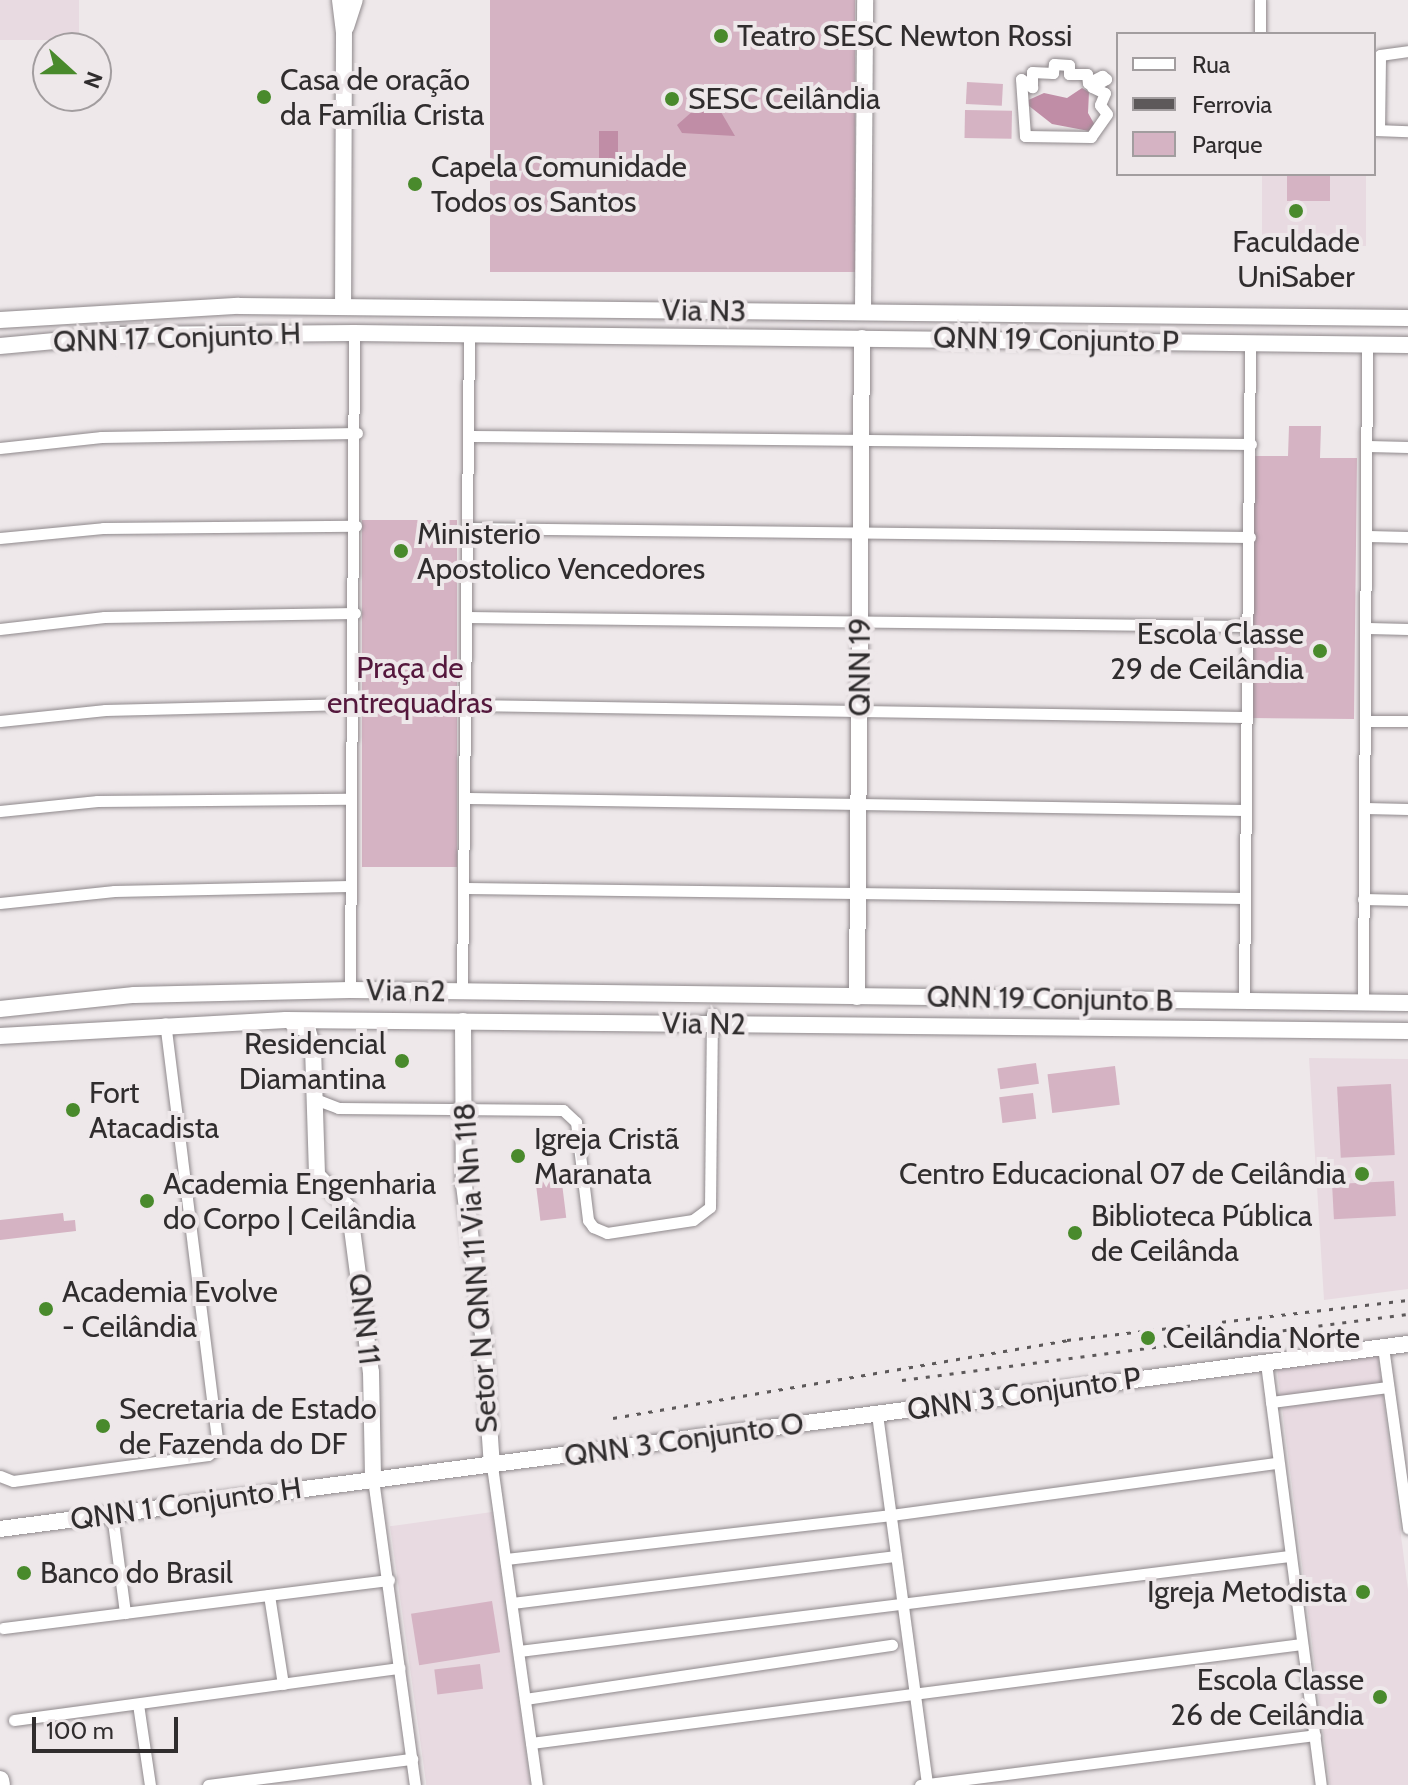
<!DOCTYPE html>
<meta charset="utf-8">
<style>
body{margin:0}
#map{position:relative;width:1408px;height:1785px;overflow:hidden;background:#eee8ea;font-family:Cabin,sans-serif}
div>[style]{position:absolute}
.built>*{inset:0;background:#e8dae1;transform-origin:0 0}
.green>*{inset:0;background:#d5b3c3;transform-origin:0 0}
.water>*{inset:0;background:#c08da6;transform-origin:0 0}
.roads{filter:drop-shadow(0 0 2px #8f898c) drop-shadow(0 0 2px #8f898c)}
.street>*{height:11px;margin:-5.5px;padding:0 5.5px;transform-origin:5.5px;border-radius:5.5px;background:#fff}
.secondary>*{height:16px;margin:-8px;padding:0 8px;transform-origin:8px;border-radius:8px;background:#fff}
.primary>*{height:18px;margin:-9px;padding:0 9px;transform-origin:9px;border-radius:9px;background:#fff}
.rail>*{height:3px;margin-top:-1.5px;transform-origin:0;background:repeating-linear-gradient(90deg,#5d595a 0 4px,transparent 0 12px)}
.dots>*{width:22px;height:22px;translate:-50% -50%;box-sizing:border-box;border:4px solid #eee8ea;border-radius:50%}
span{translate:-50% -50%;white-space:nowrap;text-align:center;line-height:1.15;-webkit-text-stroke:8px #eee8ea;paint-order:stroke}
.poi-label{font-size:30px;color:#302d2e}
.left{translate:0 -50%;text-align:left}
.right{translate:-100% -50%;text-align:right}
.street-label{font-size:30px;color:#302d2e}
.park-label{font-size:30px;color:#55183d}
.legend{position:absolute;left:1116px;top:32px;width:260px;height:144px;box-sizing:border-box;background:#eee8ea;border:2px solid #a29d9f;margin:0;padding:10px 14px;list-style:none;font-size:24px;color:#302d2e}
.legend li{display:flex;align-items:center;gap:16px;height:40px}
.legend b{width:40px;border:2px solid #a29d9f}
.north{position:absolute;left:32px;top:32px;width:80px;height:80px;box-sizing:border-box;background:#eee8ea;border:2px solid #a29d9f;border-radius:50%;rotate:111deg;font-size:22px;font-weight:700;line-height:32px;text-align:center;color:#302d2e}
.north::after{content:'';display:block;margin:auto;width:28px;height:36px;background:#498a2c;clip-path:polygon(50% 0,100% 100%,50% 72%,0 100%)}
.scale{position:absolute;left:32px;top:1717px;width:146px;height:36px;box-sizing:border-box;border:4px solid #302d2e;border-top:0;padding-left:10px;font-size:24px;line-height:28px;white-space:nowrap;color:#302d2e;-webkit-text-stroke:6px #eee8ea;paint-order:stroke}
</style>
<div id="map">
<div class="built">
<i style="left:0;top:0;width:79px;height:40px"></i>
<i style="left:1262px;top:174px;width:104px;height:72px"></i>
<i style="clip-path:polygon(1309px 1058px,1408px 1059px,1408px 1289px,1324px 1300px)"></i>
<i style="clip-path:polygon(1378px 1356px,1408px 1590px,1408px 1785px,1330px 1785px,1277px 1368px)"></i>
<i style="left:492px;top:1512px;width:275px;height:103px;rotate:82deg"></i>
</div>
<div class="green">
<i style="left:490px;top:0;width:365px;height:272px"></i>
<i style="left:967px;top:82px;width:36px;height:22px;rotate:3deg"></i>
<i style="left:965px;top:110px;width:47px;height:28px;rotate:1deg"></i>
<i style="left:1287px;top:174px;width:43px;height:27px"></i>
<i style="clip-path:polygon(1289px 426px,1321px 426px,1320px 458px,1357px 458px,1354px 719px,1251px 718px,1254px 456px,1288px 456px)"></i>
<i style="left:362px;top:520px;width:95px;height:347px"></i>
<i style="left:1036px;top:1063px;width:21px;height:39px;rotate:82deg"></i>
<i style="left:1115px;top:1066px;width:39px;height:68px;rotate:83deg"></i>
<i style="left:1391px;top:1084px;width:71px;height:54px;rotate:87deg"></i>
<i style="left:1033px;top:1093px;width:26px;height:34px;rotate:83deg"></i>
<i style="left:561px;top:1175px;width:43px;height:26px;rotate:83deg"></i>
<i style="left:1394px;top:1181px;width:35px;height:62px;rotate:87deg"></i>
<i style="clip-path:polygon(63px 1213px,64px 1221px,75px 1220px,76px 1231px,0 1240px,0 1220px)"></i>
<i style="left:492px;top:1601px;width:52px;height:82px;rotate:81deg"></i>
<i style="left:480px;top:1664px;width:25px;height:46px;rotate:83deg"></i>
</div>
<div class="water">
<i style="clip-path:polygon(1082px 88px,1089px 92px,1088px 113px,1096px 127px,1089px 131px,1052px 124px,1024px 102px,1044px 93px,1067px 98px)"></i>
<i style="clip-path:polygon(694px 110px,721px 112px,735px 136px,682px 133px,677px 125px)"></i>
<i style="left:599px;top:131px;width:19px;height:36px"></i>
</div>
<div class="roads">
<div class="street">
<i style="left:1260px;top:0;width:34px;rotate:90deg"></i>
<i style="left:1054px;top:64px;width:15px;rotate:4deg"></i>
<i style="left:1069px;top:65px;width:9px;rotate:90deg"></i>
<i style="left:1069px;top:74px;width:18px"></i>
<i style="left:1087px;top:74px;width:9px;rotate:84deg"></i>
<i style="left:1088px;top:83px;width:16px;rotate:-27deg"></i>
<i style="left:1102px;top:76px;width:5px;rotate:37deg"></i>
<i style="left:1106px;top:79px;width:16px;rotate:150deg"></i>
<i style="left:1092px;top:87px;width:14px;rotate:25deg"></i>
<i style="left:1105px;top:93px;width:13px;rotate:113deg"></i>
<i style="left:1100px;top:105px;width:11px;rotate:52deg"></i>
<i style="left:1107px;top:114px;width:28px;rotate:125deg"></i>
<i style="left:1091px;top:137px;width:66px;rotate:-179.1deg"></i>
<i style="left:1025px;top:136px;width:57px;rotate:-94deg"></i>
<i style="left:1021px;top:79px;width:14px;rotate:36deg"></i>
<i style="left:1032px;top:87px;width:15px;rotate:-90deg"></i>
<i style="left:1032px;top:72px;width:21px;rotate:3deg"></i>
<i style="left:1053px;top:73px;width:9px;rotate:-84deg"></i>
<i style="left:1375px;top:130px;width:33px;rotate:2deg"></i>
<i style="left:1379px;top:130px;width:75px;rotate:-89.2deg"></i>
<i style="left:1380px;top:55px;width:28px;rotate:-8deg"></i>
<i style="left:471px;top:436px;width:780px;rotate:0.59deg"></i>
<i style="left:1368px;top:446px;width:40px;rotate:1.4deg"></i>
<i style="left:0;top:448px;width:102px;rotate:-6.2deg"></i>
<i style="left:101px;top:437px;width:256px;rotate:-0.9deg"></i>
<i style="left:470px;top:528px;width:780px;rotate:0.66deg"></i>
<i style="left:1368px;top:536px;width:40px;rotate:1.4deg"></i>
<i style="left:0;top:538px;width:103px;rotate:-5.5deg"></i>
<i style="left:103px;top:528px;width:253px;rotate:-0.5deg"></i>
<i style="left:467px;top:617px;width:780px;rotate:0.66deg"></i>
<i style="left:1368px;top:628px;width:40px;rotate:1.4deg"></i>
<i style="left:0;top:629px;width:105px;rotate:-6.6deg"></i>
<i style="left:104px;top:617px;width:251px;rotate:-0.9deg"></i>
<i style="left:468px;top:705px;width:777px;rotate:0.88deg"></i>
<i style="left:0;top:721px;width:106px;rotate:-6deg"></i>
<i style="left:105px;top:710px;width:245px;rotate:-1.4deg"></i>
<i style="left:1365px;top:721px;width:43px"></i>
<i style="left:468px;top:798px;width:777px;rotate:0.88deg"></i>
<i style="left:1365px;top:808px;width:43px;rotate:1.3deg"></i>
<i style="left:0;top:811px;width:98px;rotate:-5.9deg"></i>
<i style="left:97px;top:801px;width:252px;rotate:-0.5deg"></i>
<i style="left:466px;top:888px;width:778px;rotate:0.74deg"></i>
<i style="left:1363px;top:899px;width:45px;rotate:1.3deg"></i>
<i style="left:0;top:903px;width:115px;rotate:-6deg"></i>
<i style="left:114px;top:891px;width:235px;rotate:-1.2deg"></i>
<i style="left:350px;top:990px;width:657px;rotate:-89.65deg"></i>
<i style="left:462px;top:992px;width:659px;rotate:-89.39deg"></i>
<i style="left:1244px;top:1001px;width:658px;rotate:-89.48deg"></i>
<i style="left:1363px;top:1003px;width:659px;rotate:-89.65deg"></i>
<i style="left:315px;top:1099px;width:25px;rotate:21deg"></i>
<i style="left:338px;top:1108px;width:225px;rotate:0.5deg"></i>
<i style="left:563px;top:1110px;width:18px;rotate:43deg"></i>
<i style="left:576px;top:1122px;width:99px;rotate:83deg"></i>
<i style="left:588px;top:1220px;width:9px;rotate:54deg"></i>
<i style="left:593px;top:1227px;width:15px;rotate:23deg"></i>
<i style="left:607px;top:1233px;width:87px;rotate:-8.6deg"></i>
<i style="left:693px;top:1220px;width:21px;rotate:-37deg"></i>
<i style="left:710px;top:1207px;width:193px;rotate:-89.4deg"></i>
<i style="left:1383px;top:1347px;width:183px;rotate:82.1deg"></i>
<i style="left:1266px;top:1363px;width:426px;rotate:82.6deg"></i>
<i style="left:1271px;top:1402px;width:118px;rotate:-7.3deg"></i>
<i style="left:877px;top:1414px;width:374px;rotate:82.3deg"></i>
<i style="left:492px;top:1466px;width:322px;rotate:82deg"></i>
<i style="left:0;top:1476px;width:14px;rotate:21deg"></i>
<i style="left:13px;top:1481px;width:197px;rotate:-7.6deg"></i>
<i style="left:208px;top:1455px;width:13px;rotate:-39deg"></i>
<i style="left:218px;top:1447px;width:427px;rotate:-97.1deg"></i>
<i style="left:373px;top:1479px;width:309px;rotate:82.2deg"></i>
<i style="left:112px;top:1514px;width:100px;rotate:82.5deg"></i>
<i style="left:506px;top:1559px;width:388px;rotate:-6.5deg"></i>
<i style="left:891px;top:1515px;width:390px;rotate:-7.7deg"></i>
<i style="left:269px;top:1595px;width:90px;rotate:81.1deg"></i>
<i style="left:512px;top:1603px;width:387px;rotate:-7deg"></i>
<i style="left:3px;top:1628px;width:389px;rotate:-7.1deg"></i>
<i style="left:519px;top:1651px;width:776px;rotate:-7.03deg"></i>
<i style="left:525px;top:1699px;width:371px;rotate:-8.4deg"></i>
<i style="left:138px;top:1704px;width:82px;rotate:81.6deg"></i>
<i style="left:14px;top:1720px;width:389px;rotate:-7.7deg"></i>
<i style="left:531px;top:1743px;width:777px;rotate:-7.32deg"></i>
<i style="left:208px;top:1785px;width:206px;rotate:-7.3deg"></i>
<i style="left:920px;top:1785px;width:398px;rotate:-7.2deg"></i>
</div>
<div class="secondary">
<i style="left:340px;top:0;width:32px;rotate:83deg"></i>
<i style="left:344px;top:32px;width:274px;rotate:90.2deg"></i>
<i style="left:346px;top:27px;width:28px;rotate:-72deg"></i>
<i style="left:863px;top:311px;width:311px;rotate:-89.6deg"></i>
<i style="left:0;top:320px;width:239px;rotate:-3.4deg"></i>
<i style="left:239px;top:306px;width:1169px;rotate:0.59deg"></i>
<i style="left:0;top:346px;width:121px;rotate:-5.2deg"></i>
<i style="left:121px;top:335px;width:233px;rotate:-0.5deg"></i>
<i style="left:354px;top:333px;width:1054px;rotate:0.65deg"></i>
<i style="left:857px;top:997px;width:659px;rotate:-89.57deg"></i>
<i style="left:0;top:1009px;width:135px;rotate:-6deg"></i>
<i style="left:134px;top:995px;width:216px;rotate:-1.3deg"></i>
<i style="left:350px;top:990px;width:1058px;rotate:0.7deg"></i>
<i style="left:463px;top:1021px;width:164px;rotate:89.7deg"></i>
<i style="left:464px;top:1185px;width:151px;rotate:82.8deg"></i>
<i style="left:483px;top:1335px;width:131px;rotate:86.1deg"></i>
<i style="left:291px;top:1022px;width:19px;rotate:28deg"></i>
<i style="left:308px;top:1031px;width:17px;rotate:73deg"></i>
<i style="left:313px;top:1047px;width:128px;rotate:88.2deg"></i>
<i style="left:317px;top:1175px;width:44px;rotate:46.8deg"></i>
<i style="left:347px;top:1207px;width:15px;rotate:74deg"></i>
<i style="left:351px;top:1221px;width:152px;rotate:82.5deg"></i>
<i style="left:371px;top:1372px;width:107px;rotate:88.9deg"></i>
<i style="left:0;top:1036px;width:286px;rotate:-3.2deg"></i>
<i style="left:286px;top:1020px;width:1122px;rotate:0.56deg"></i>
<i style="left:0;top:1529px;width:1420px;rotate:-7.49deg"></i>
</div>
<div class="primary">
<i style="left:0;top:1780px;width:5px;rotate:79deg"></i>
</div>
</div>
<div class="rail">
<i style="left:902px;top:1380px;width:510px;rotate:-7.43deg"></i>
<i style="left:613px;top:1418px;width:461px;rotate:-9.7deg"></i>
<i style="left:1067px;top:1340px;width:343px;rotate:-6.7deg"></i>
</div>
<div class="dots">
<i style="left:721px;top:36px;background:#498a2c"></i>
<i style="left:264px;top:97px;background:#498a2c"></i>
<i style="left:672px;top:99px;background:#498a2c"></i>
<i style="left:415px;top:184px;background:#498a2c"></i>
<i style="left:1296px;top:211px;background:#498a2c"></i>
<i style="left:401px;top:551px;background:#498a2c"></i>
<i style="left:1320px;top:651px;background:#498a2c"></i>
<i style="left:402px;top:1061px;background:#498a2c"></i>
<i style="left:73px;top:1110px;background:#498a2c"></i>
<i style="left:518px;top:1156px;background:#498a2c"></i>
<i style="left:1362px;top:1174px;background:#498a2c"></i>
<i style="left:147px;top:1201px;background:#498a2c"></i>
<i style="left:1075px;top:1233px;background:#498a2c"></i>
<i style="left:46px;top:1309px;background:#498a2c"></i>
<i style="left:1148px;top:1338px;background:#498a2c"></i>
<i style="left:103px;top:1426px;background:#498a2c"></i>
<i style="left:24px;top:1573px;background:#498a2c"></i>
<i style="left:1363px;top:1592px;background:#498a2c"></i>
<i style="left:1380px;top:1697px;background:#498a2c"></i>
</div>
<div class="poi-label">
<span class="left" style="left:737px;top:36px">Teatro SESC Newton Rossi</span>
<span class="left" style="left:280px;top:97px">Casa de oração<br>da Família Crista</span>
<span class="left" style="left:688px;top:99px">SESC Ceilândia</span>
<span class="left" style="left:431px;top:184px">Capela Comunidade<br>Todos os Santos</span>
<span style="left:1296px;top:259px">Faculdade<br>UniSaber</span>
<span class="left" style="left:417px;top:551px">Ministerio<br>Apostolico Vencedores</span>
<span class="right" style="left:1304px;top:651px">Escola Classe<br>29 de Ceilândia</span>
<span class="right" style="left:386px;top:1061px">Residencial<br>Diamantina</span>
<span class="left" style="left:89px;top:1110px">Fort<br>Atacadista</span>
<span class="left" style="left:534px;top:1156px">Igreja Cristã<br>Maranata</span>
<span class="right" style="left:1346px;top:1174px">Centro Educacional 07 de Ceilândia</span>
<span class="left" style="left:163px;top:1201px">Academia Engenharia<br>do Corpo | Ceilândia</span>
<span class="left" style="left:1091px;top:1233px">Biblioteca Pública<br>de Ceilânda</span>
<span class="left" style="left:62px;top:1309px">Academia Evolve<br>- Ceilândia</span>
<span class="left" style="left:1166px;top:1338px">Ceilândia Norte</span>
<span class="left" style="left:119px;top:1426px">Secretaria de Estado<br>de Fazenda do DF</span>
<span class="left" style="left:40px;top:1573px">Banco do Brasil</span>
<span class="right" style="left:1347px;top:1592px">Igreja Metodista</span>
<span class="right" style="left:1364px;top:1697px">Escola Classe<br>26 de Ceilândia</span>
</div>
<div class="street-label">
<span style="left:704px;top:311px;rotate:1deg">Via N3</span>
<span style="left:177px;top:338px;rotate:-2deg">QNN 17 Conjunto H</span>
<span style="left:1056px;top:340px;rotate:1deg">QNN 19 Conjunto P</span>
<span style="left:860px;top:667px;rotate:-90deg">QNN 19</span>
<span style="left:406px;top:991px;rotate:1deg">Via n2</span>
<span style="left:1050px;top:999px;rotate:1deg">QNN 19 Conjunto B</span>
<span style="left:704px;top:1024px;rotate:1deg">Via N2</span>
<span style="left:476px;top:1268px;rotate:-94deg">Setor N QNN 11 Via Nn 118</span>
<span style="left:364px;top:1319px;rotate:83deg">QNN 11</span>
<span style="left:1024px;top:1394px;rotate:-8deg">QNN 3 Conjunto P</span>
<span style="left:684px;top:1440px;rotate:-8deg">QNN 3 Conjunto O</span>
<span style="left:186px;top:1504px;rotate:-8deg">QNN 1 Conjunto H</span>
</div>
<div class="park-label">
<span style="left:410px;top:685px">Praça de<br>entrequadras</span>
</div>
<ul class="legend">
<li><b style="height:10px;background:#fff"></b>Rua</li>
<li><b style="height:10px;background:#5d595a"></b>Ferrovia</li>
<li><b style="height:22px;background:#d5b3c3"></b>Parque</li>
</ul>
<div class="north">N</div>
<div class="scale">100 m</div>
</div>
